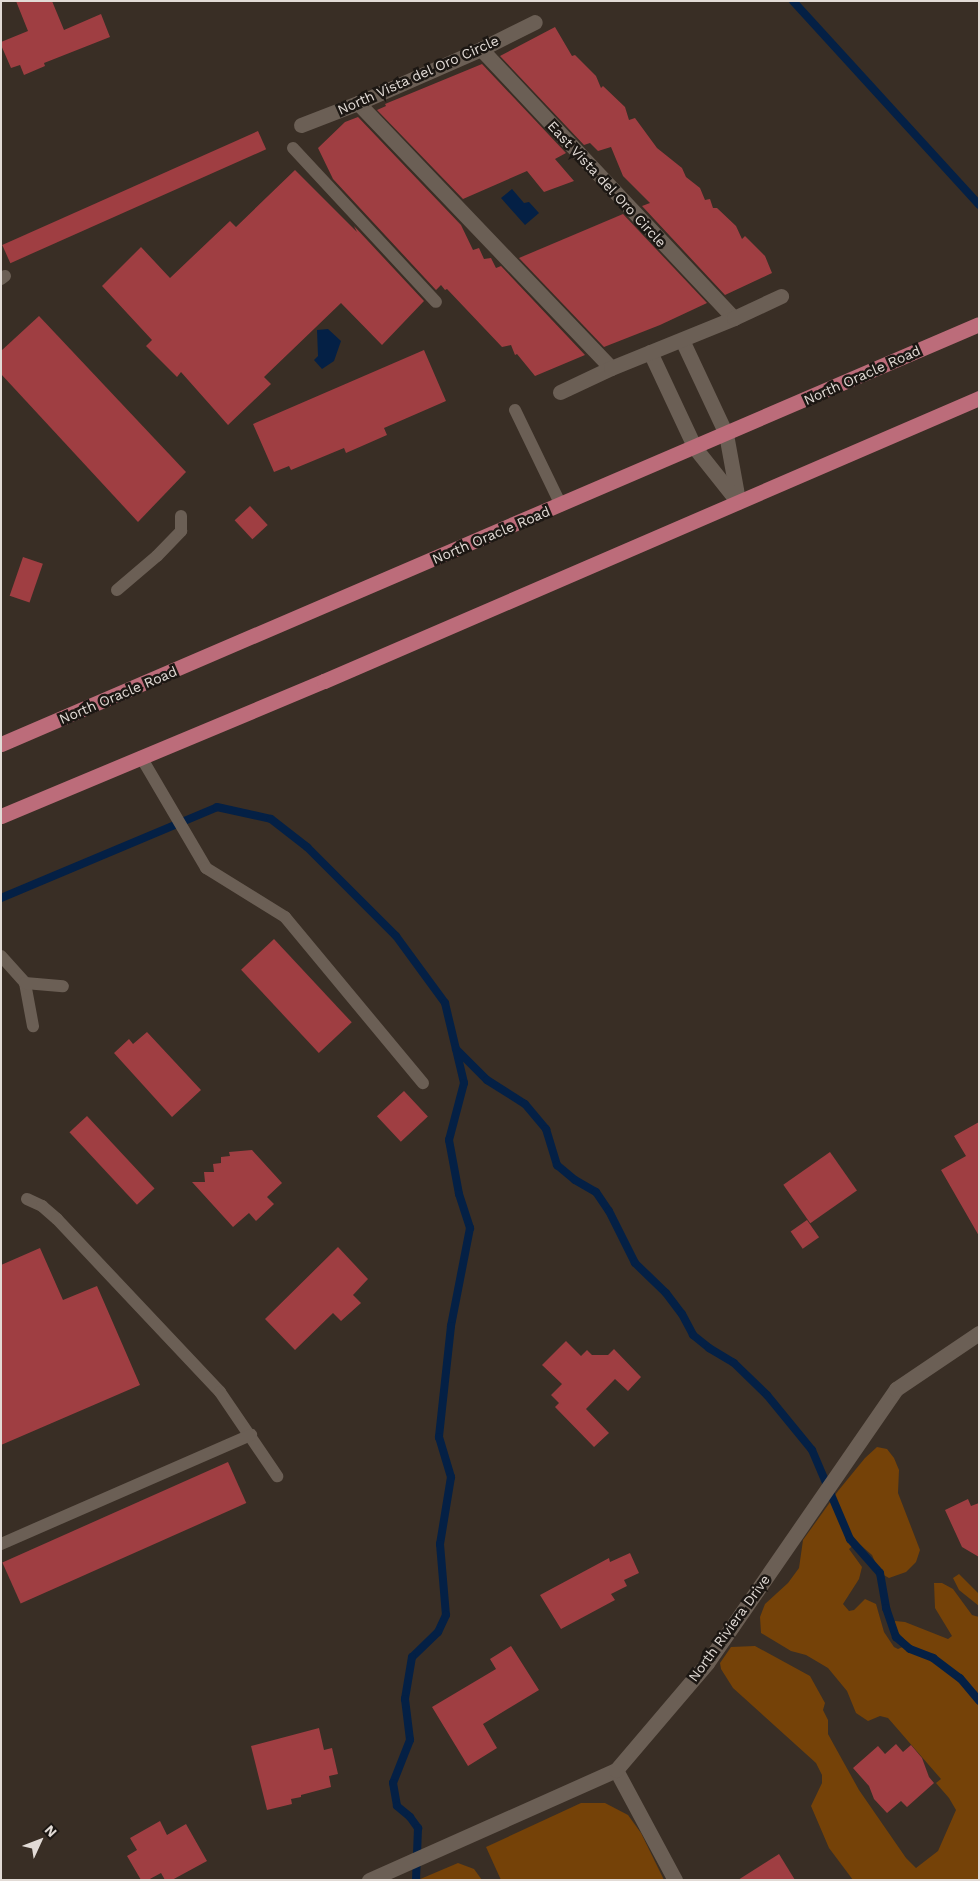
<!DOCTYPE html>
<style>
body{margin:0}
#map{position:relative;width:980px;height:1881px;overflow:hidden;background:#392e25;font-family:"Work Sans",sans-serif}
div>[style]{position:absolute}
.green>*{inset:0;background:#754208}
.water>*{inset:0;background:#042045}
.stream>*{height:8px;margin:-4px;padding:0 4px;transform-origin:4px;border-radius:4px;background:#042045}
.building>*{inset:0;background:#9f3e42;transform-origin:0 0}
.service>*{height:12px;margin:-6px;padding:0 6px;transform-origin:6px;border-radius:6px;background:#6b5f55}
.minor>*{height:15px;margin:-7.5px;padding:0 7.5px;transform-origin:7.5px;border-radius:7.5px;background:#6b5f55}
.trunk>*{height:15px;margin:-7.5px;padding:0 7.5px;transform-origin:7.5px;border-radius:7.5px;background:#bc6c7a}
span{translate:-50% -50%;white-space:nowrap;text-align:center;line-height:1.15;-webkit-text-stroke:5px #1c1713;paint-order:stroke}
.street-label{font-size:14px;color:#e2dbd6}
.frame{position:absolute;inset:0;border:2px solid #e2dbd6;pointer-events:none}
.north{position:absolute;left:15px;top:1816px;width:50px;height:50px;-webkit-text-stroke:4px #1c1713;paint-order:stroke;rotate:47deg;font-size:14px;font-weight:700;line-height:20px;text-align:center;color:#e2dbd6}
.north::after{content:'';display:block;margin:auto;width:18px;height:22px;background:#e2dbd6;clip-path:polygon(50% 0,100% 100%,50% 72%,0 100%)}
</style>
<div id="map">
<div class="green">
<i style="clip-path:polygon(877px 1447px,887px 1449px,894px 1458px,899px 1470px,898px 1493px,920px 1550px,916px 1562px,906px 1572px,889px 1578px,880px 1573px,872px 1555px,857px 1542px,849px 1549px,862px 1567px,859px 1579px,843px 1604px,849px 1611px,854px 1610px,865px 1599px,876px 1604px,884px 1632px,894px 1647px,898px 1649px,905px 1646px,907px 1642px,894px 1628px,895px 1621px,905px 1622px,948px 1639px,952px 1636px,935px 1608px,934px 1583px,942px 1583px,953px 1589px,972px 1615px,979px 1617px,979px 1880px,853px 1880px,829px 1848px,811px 1806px,822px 1783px,822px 1775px,816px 1763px,733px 1688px,721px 1669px,720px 1663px,731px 1647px,755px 1646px,810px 1676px,825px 1703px,823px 1710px,828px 1720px,828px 1734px,834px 1745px,859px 1790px,906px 1858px,916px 1868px,938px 1851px,956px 1810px,949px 1798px,936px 1783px,941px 1779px,888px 1718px,880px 1716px,868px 1721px,856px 1713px,847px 1691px,828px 1668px,806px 1655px,791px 1651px,761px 1633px,760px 1617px,765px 1604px,788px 1583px,799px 1568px,803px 1540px,838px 1491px,865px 1458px)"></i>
<i style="clip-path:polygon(959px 1574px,979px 1594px,979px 1606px,959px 1590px,953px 1578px)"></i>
<i style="clip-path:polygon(581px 1803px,605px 1803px,628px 1815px,641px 1833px,664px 1880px,501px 1880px,486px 1847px)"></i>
<i style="clip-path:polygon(458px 1863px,474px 1869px,482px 1880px,418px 1880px)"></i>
</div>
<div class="water">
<i style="clip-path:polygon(512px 189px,524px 203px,529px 202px,539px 213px,525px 225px,501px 198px)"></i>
<i style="clip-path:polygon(328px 329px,341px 341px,334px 361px,322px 369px,314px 360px,318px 356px,317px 330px)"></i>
</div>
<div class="stream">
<i style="left:793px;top:1px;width:276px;rotate:47.6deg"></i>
<i style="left:1px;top:898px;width:234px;rotate:-22.8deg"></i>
<i style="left:217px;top:807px;width:55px;rotate:12.5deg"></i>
<i style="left:271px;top:819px;width:46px;rotate:37.9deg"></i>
<i style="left:307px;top:847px;width:126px;rotate:45deg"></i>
<i style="left:396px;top:936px;width:83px;rotate:53.8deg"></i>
<i style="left:445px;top:1003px;width:82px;rotate:76.6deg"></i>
<i style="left:464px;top:1083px;width:59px;rotate:104.7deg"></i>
<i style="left:449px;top:1140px;width:55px;rotate:79.5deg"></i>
<i style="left:459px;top:1194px;width:36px;rotate:72deg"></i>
<i style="left:470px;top:1228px;width:100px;rotate:101deg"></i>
<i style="left:451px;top:1326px;width:112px;rotate:96.2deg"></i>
<i style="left:439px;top:1437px;width:42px;rotate:73.3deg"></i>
<i style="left:451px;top:1477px;width:68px;rotate:99.3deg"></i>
<i style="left:440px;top:1544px;width:71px;rotate:85.2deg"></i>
<i style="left:446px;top:1615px;width:19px;rotate:115deg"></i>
<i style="left:438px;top:1632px;width:36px;rotate:136deg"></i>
<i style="left:412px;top:1657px;width:43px;rotate:99.5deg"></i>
<i style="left:405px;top:1699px;width:41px;rotate:83deg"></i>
<i style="left:410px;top:1740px;width:46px;rotate:111.6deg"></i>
<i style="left:393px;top:1783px;width:23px;rotate:80deg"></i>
<i style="left:397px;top:1806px;width:17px;rotate:40deg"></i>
<i style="left:410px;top:1817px;width:14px;rotate:54deg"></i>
<i style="left:418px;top:1828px;width:52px;rotate:92.2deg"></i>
<i style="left:456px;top:1049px;width:44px;rotate:45deg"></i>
<i style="left:487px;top:1080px;width:45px;rotate:32.3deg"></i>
<i style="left:525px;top:1104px;width:33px;rotate:50deg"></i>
<i style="left:546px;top:1129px;width:38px;rotate:73deg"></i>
<i style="left:557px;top:1165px;width:23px;rotate:40deg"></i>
<i style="left:575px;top:1180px;width:24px;rotate:30deg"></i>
<i style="left:596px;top:1192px;width:23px;rotate:56deg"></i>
<i style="left:609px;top:1211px;width:58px;rotate:63.4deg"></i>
<i style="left:635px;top:1263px;width:43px;rotate:44.1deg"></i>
<i style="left:666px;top:1293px;width:26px;rotate:53deg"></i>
<i style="left:682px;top:1314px;width:24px;rotate:62deg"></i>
<i style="left:693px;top:1335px;width:21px;rotate:39deg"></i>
<i style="left:709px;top:1348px;width:29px;rotate:31deg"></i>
<i style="left:734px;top:1363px;width:46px;rotate:44.1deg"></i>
<i style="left:767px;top:1395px;width:71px;rotate:50.7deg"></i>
<i style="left:812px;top:1450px;width:97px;rotate:66.9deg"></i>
<i style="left:850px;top:1539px;width:45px;rotate:48.6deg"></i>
<i style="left:880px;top:1573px;width:36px;rotate:80deg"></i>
<i style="left:886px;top:1608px;width:31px;rotate:71deg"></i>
<i style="left:896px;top:1637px;width:18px;rotate:41deg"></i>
<i style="left:910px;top:1649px;width:25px;rotate:21deg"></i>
<i style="left:933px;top:1658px;width:34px;rotate:37deg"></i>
<i style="left:960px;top:1678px;width:30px;rotate:50deg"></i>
</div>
<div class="building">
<i style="clip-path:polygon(16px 1px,52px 1px,64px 30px,101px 14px,110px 37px,44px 63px,45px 66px,24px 75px,20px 65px,11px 68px,1px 45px,1px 42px,28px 31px)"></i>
<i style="clip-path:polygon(555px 27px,572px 56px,575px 55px,596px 76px,601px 88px,603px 86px,625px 107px,629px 120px,635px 118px,657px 148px,682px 168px,686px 177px,700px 188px,705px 200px,710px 199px,713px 208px,717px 208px,736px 226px,742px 239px,745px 236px,765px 256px,772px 273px,725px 295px,642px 206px,650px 203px,623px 176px,611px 147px,598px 151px,590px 143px,584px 145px,500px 56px)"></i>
<i style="clip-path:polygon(482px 64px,566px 153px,555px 159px,574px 181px,544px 192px,527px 171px,463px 199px,377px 110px,386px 106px,385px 104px)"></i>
<i style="clip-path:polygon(358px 117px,461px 225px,473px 250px,479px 248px,484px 259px,491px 258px,496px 268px,501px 266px,585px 355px,535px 376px,517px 354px,515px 355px,511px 345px,502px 347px,447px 289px,445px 290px,441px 285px,436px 290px,333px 179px,318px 148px,345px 122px)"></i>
<i style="left:258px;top:131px;width:20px;height:280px;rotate:66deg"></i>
<i style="clip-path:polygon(295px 170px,357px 232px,354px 226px,424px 301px,382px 345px,341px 303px,264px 377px,271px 384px,228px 425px,181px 372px,177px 377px,146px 346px,152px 340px,102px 286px,141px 247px,170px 278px,230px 221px,236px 227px)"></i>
<i style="clip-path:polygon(623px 214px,707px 303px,660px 325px,604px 347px,519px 258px)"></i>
<i style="clip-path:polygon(39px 316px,186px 472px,138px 522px,1px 374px,1px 351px)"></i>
<i style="clip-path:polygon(424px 350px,446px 401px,384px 428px,387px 435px,346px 453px,344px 448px,291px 470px,289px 466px,274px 472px,253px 424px)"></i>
<i style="left:250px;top:506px;width:26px;height:21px;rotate:47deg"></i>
<i style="left:23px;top:557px;width:21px;height:41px;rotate:19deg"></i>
<i style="left:274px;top:939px;width:114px;height:45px;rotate:47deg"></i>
<i style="clip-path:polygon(147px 1032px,201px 1090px,172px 1117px,114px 1053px,129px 1039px,133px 1044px)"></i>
<i style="left:404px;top:1091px;width:35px;height:37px;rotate:47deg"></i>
<i style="left:87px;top:1116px;width:99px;height:24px;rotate:47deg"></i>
<i style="clip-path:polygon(979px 1122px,979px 1236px,941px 1170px,966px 1156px,954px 1136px)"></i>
<i style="clip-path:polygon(252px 1150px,282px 1183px,267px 1197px,274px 1204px,256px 1221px,249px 1213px,233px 1227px,192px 1182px,205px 1182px,204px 1172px,214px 1172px,213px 1164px,221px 1163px,221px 1157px,230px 1156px,229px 1152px)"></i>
<i style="left:830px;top:1152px;width:47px;height:57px;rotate:55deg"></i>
<i style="left:807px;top:1220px;width:21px;height:20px;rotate:55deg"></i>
<i style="clip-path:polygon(338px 1247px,368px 1279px,353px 1295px,361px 1303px,341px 1321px,333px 1313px,295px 1350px,265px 1319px)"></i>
<i style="clip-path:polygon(40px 1248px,63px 1300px,97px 1286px,140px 1385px,1px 1445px,1px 1265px)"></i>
<i style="clip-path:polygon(566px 1341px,581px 1356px,587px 1350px,592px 1355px,608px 1355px,614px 1349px,641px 1377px,628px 1391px,615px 1379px,586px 1409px,609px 1433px,594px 1447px,555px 1407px,559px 1403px,551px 1395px,562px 1384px,542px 1365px)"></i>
<i style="left:228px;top:1462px;width:45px;height:247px;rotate:66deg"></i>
<i style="clip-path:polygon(968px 1499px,971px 1506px,979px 1503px,979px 1557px,962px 1547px,945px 1510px)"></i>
<i style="clip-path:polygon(630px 1553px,639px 1573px,624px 1580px,627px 1586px,611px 1594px,615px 1600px,561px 1629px,540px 1595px,609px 1558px,610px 1562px)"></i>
<i style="clip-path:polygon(511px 1646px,539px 1690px,483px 1724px,497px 1748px,468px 1766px,432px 1707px,496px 1669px,490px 1659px)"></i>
<i style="clip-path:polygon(319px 1728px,324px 1750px,332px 1748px,338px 1774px,329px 1776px,331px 1787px,301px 1795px,301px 1797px,291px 1799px,292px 1804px,267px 1810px,251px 1746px)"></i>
<i style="clip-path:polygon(896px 1744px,903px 1752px,911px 1745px,922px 1758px,929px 1777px,934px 1783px,907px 1807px,901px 1801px,887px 1813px,874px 1799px,869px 1786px,853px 1768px,878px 1746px,885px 1754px)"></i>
<i style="clip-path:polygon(160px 1821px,167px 1835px,186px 1824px,207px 1861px,172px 1880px,165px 1880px,161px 1873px,148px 1880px,141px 1880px,127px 1856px,137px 1850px,130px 1838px)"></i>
<i style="clip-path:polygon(779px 1854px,795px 1880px,738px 1880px)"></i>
</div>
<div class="service">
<i style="left:293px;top:148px;width:210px;rotate:47.1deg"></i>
<i style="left:1px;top:279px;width:5px;rotate:-37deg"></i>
<i style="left:515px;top:410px;width:106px;rotate:64.2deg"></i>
<i style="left:117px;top:590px;width:52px;rotate:-40.4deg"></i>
<i style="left:157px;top:556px;width:35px;rotate:-46deg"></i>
<i style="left:181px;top:531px;width:15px;rotate:-90deg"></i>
<i style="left:141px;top:757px;width:129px;rotate:59.6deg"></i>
<i style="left:206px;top:868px;width:93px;rotate:31.8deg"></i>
<i style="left:285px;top:917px;width:216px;rotate:50.3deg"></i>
<i style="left:1px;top:956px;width:36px;rotate:48deg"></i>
<i style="left:25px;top:983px;width:44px;rotate:79.5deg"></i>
<i style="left:25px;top:983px;width:38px;rotate:5deg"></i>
<i style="left:27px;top:1199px;width:17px;rotate:25deg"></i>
<i style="left:42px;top:1206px;width:20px;rotate:41deg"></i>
<i style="left:57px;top:1219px;width:238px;rotate:46.7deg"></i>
<i style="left:220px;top:1392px;width:102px;rotate:55.8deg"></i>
<i style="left:1px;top:1544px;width:273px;rotate:-23.6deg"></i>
</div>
<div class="minor">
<i style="left:481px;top:49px;width:369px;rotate:46.8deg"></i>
<i style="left:358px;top:103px;width:366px;rotate:46.3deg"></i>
<i style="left:301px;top:125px;width:61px;rotate:-21.1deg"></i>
<i style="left:358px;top:103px;width:134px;rotate:-23.7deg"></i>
<i style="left:481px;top:49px;width:60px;rotate:-26.6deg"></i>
<i style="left:682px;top:340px;width:104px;rotate:64.9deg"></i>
<i style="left:726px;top:434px;width:67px;rotate:79.7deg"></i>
<i style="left:650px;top:352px;width:106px;rotate:64.9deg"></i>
<i style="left:695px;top:448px;width:69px;rotate:51.5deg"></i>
<i style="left:560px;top:392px;width:56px;rotate:-25.2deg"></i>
<i style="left:611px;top:368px;width:133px;rotate:-22.1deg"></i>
<i style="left:734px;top:318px;width:52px;rotate:-25.1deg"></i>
<i style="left:616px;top:1770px;width:125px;rotate:61.8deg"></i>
<i style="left:369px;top:1880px;width:270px;rotate:-24deg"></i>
<i style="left:616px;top:1770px;width:140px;rotate:-49.6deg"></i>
<i style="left:707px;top:1663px;width:333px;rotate:-55.4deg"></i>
<i style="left:896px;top:1389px;width:100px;rotate:-34deg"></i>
</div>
<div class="trunk">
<i style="left:1px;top:744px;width:1064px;rotate:-23.24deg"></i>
<i style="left:1px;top:816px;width:350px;rotate:-22.7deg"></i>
<i style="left:324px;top:681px;width:714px;rotate:-23.37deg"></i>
</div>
<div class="street-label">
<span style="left:418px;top:75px;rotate:-24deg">North Vista del Oro Circle</span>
<span style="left:607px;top:184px;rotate:47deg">East Vista del Oro Circle</span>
<span style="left:862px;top:375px;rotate:-24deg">North Oracle Road</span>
<span style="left:491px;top:535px;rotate:-23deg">North Oracle Road</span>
<span style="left:118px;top:695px;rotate:-23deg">North Oracle Road</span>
<span style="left:729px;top:1628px;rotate:-54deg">North Riviera Drive</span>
</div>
<div class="frame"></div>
<div class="north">N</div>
</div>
